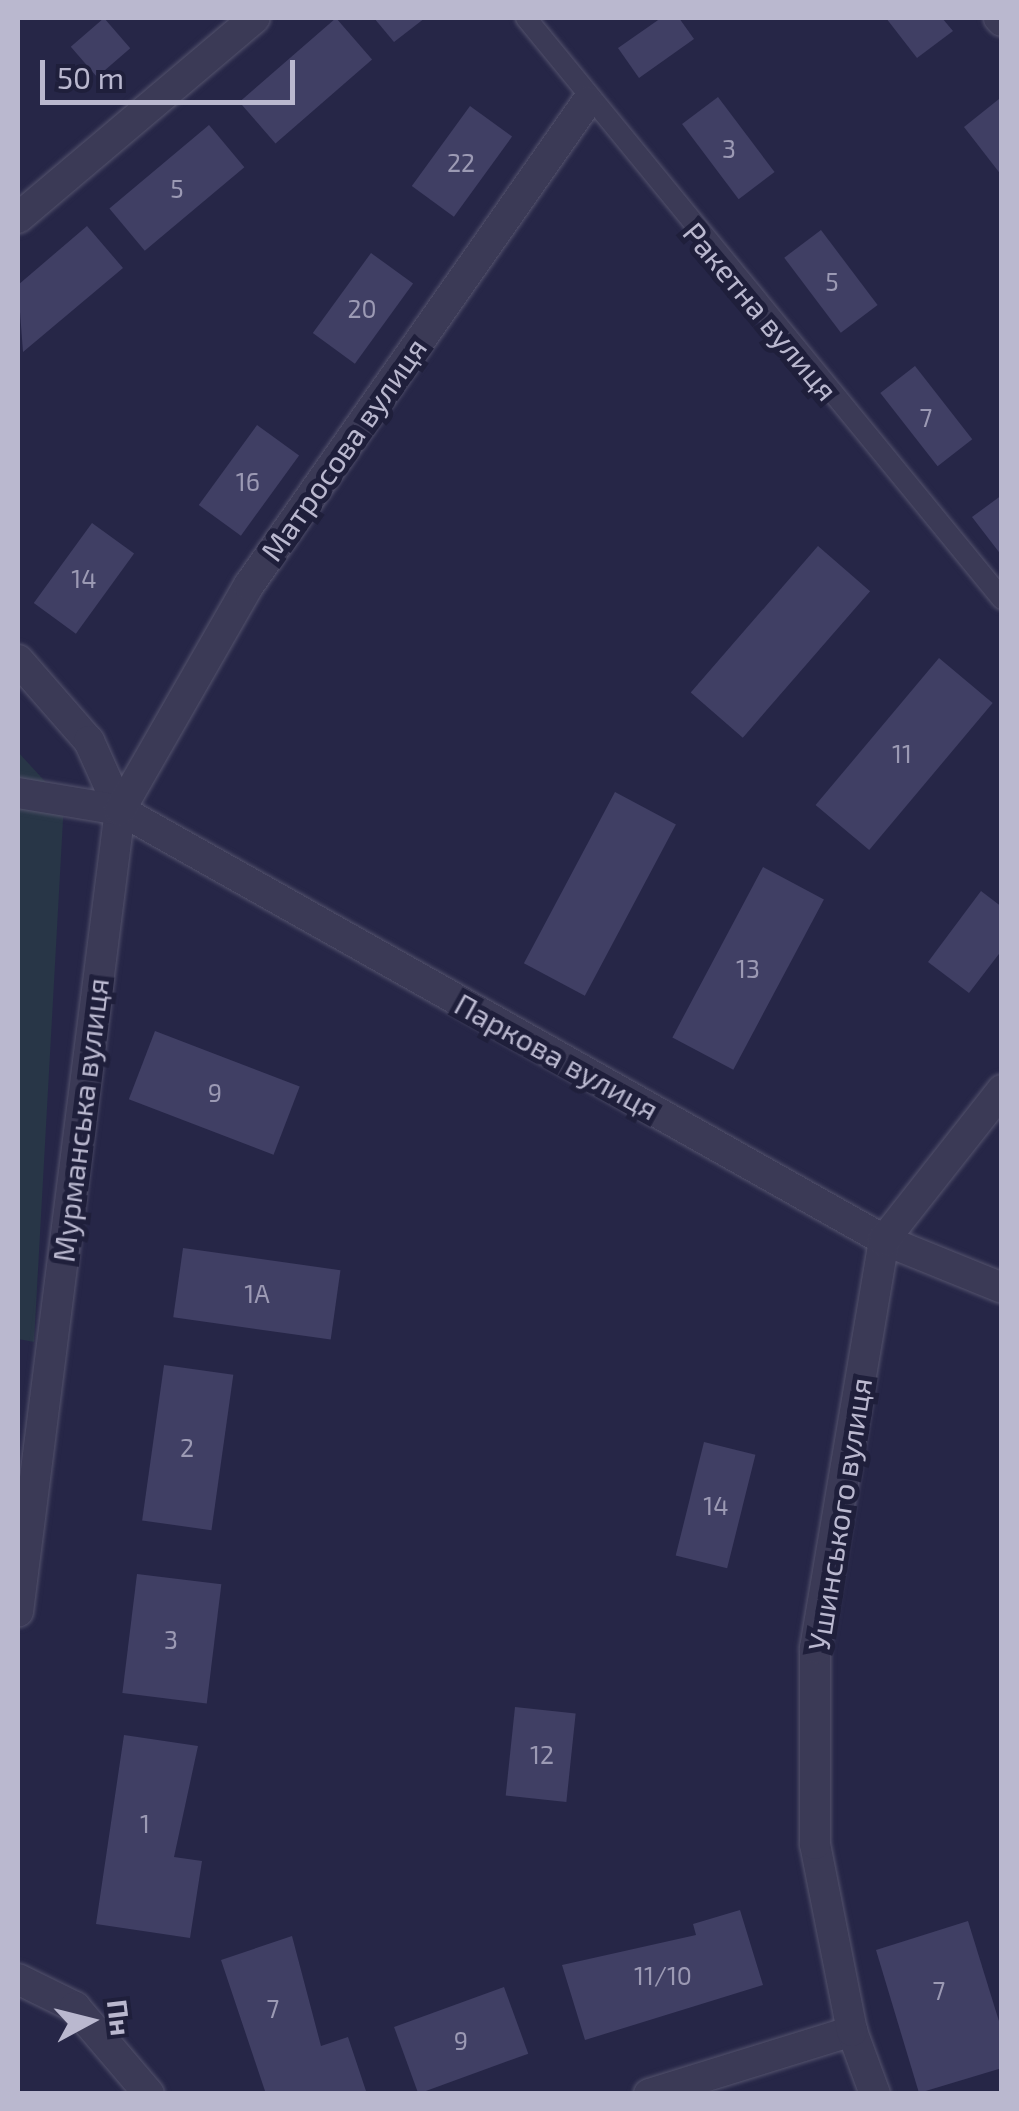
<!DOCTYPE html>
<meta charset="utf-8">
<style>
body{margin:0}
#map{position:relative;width:1019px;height:2111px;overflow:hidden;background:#262647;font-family:"Exo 2",sans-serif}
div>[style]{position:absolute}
.green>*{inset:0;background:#283647}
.building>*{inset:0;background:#403f64;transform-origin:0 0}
.roads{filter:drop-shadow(0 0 2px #54536d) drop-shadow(0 0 2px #54536d)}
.lane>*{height:20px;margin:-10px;padding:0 10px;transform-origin:10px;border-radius:10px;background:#3b3a56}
.street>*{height:30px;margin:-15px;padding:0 15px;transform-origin:15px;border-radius:15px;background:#3b3a56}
span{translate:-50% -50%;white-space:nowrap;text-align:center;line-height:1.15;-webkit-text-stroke:10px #1f1f3b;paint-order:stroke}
.number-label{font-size:25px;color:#9c9ab4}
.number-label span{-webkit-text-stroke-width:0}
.street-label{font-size:30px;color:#bab8cf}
.frame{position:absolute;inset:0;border:20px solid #bab8cf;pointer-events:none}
.north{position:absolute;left:40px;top:1971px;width:100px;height:100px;-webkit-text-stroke:8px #1f1f3b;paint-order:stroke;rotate:83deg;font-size:28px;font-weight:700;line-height:40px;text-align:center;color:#bab8cf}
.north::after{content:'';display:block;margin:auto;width:35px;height:45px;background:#bab8cf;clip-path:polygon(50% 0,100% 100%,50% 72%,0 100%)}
.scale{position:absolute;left:40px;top:60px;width:255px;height:45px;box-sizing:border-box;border:5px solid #bab8cf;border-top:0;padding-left:12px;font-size:30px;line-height:35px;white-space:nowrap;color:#bab8cf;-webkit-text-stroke:8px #1f1f3b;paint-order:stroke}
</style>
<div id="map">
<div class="green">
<i style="clip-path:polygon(18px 752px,64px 802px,34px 1342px,18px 1339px)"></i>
</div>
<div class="building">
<i style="left:104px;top:18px;width:40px;height:44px;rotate:49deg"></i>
<i style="left:336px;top:18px;width:55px;height:128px;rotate:49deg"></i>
<i style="clip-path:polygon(374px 18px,425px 18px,394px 42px)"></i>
<i style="clip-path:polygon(661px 18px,679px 18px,694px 39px,639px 78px,618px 48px)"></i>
<i style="clip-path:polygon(886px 18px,942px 18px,953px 31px,917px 58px)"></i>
<i style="left:718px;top:97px;width:94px;height:45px;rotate:53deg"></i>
<i style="clip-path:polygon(999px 99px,1002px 102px,1002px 176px,964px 127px)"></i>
<i style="left:470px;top:106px;width:52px;height:99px;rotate:36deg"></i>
<i style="left:209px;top:125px;width:55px;height:130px;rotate:50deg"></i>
<i style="clip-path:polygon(87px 226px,123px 268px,23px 352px,18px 285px)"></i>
<i style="left:821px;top:230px;width:94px;height:46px;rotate:53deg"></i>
<i style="left:371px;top:253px;width:52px;height:99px;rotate:36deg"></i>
<i style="left:915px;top:366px;width:93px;height:44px;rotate:52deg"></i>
<i style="left:257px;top:425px;width:52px;height:99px;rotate:36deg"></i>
<i style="clip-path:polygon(1002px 495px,1002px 556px,972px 517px)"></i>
<i style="left:92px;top:523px;width:52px;height:99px;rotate:36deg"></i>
<i style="left:818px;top:546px;width:69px;height:194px;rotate:41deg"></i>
<i style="left:939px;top:658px;width:70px;height:192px;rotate:40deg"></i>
<i style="left:615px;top:792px;width:69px;height:194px;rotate:28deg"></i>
<i style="left:763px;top:867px;width:69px;height:193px;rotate:28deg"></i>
<i style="clip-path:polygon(981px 891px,1002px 907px,1002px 950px,969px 993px,928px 962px)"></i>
<i style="left:155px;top:1031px;width:155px;height:73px;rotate:21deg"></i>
<i style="left:183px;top:1248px;width:159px;height:70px;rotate:8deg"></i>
<i style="left:164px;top:1365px;width:70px;height:157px;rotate:8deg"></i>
<i style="left:704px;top:1442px;width:53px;height:117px;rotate:14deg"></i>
<i style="left:137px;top:1574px;width:85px;height:120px;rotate:7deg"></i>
<i style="left:515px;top:1707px;width:61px;height:89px;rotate:6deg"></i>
<i style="clip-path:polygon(124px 1735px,198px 1746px,174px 1857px,202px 1861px,190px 1938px,96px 1924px)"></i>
<i style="clip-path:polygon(740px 1910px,763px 1985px,585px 2040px,562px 1965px,696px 1935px,693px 1924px)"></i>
<i style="clip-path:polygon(968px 1921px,1002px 2031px,1002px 2068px,919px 2093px,876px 1950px)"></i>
<i style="clip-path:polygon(292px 1936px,321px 2046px,348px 2037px,367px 2094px,266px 2094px,221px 1960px)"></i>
<i style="left:504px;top:1987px;width:71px;height:117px;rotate:70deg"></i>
</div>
<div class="roads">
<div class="lane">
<i style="left:526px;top:18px;width:751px;rotate:50.67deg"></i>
</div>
<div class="street">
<i style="left:999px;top:18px;width:4px;rotate:45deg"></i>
<i style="left:18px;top:218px;width:310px;rotate:-40.2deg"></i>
<i style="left:18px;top:660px;width:108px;rotate:48.8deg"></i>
<i style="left:89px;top:741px;width:76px;rotate:65.8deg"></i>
<i style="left:120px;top:810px;width:808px;rotate:97.25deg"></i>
<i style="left:18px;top:793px;width:103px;rotate:9.5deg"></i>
<i style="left:120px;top:810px;width:877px;rotate:29.37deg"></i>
<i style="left:884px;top:1240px;width:127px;rotate:22.1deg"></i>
<i style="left:120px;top:810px;width:259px;rotate:-60.2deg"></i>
<i style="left:249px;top:585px;width:590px;rotate:-55.02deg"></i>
<i style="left:18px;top:1979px;width:64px;rotate:26.2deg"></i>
<i style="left:75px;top:2007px;width:114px;rotate:49.6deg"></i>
<i style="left:649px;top:2094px;width:213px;rotate:-17.2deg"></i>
<i style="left:875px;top:2094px;width:67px;rotate:-110.1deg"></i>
<i style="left:852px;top:2031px;width:191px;rotate:-101.2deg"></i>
<i style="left:815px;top:1844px;width:196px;rotate:-90deg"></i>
<i style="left:815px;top:1648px;width:414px;rotate:-80.4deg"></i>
<i style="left:884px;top:1240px;width:191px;rotate:-51.8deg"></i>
</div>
</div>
<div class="number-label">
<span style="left:729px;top:148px">3</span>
<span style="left:461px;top:162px">22</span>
<span style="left:177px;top:188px">5</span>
<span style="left:832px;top:281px">5</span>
<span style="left:362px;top:308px">20</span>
<span style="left:926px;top:417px">7</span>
<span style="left:248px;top:481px">16</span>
<span style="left:84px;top:578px">14</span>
<span style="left:902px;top:753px">11</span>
<span style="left:748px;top:968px">13</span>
<span style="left:215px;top:1092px">9</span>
<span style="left:257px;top:1293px">1А</span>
<span style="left:187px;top:1447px">2</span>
<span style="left:716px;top:1505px">14</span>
<span style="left:171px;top:1639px">3</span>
<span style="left:542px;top:1754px">12</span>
<span style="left:145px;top:1823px">1</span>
<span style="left:663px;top:1975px">11/10</span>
<span style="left:939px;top:1990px">7</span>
<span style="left:273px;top:2008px">7</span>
<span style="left:461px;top:2040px">9</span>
</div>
<div class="street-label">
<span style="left:761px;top:311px;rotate:50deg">Ракетна вулиця</span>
<span style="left:343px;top:449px;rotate:-55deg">Матросова вулиця</span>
<span style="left:557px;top:1056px;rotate:29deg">Паркова вулиця</span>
<span style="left:80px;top:1120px;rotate:-83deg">Мурманська вулиця</span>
<span style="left:839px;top:1514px;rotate:-81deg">Ушинського вулиця</span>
</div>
<div class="frame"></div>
<div class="north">Пн</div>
<div class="scale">50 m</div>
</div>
